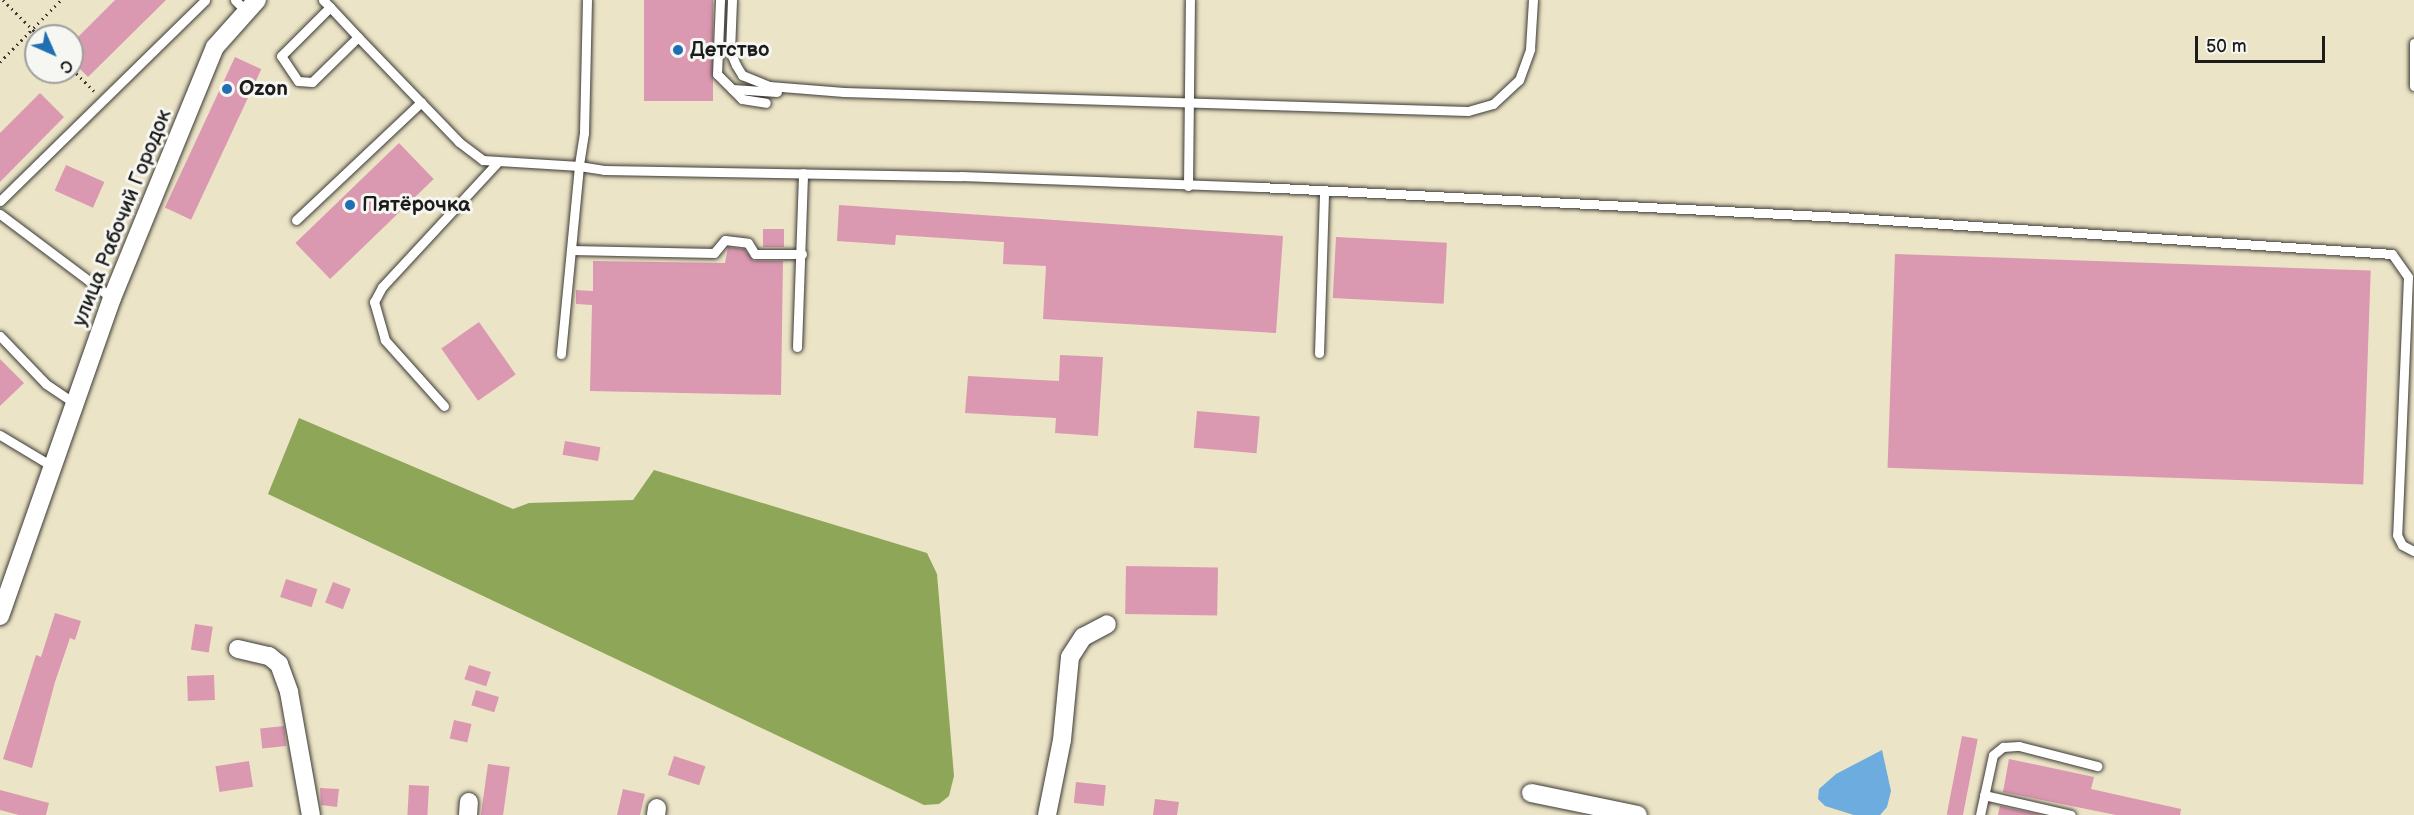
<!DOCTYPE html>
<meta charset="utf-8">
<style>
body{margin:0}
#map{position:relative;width:2414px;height:815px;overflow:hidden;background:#ece4c6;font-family:"Balsamiq Sans",sans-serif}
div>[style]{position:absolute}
.forest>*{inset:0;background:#8ea658}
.water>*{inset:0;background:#6cacdf}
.building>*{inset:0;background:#db98b1;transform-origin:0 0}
.path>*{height:3px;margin-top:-1.5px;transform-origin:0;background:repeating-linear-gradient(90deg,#3b3a36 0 1.5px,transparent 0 6px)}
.roads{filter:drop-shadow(0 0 2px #3b3a36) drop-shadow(0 0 2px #3b3a36)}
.service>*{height:9px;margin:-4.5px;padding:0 4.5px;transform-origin:4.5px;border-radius:4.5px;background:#fff}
.minor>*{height:18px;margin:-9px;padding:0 9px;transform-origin:9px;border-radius:9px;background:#fff}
.dots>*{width:16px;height:16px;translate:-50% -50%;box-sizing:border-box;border:3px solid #f6f6f2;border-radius:50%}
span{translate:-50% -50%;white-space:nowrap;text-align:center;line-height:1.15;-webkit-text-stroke:6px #f6f6f2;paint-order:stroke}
.poi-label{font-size:21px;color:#1c1c1c;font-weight:700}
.left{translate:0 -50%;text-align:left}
.street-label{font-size:21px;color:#1c1c1c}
.north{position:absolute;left:24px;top:24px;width:60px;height:60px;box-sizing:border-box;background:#f6f6f2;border:2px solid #9f9f9c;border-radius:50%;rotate:135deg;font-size:16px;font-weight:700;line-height:24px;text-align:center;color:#1c1c1c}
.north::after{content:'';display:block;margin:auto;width:21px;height:27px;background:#1f6fb2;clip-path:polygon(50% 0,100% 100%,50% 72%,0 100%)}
.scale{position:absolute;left:2195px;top:36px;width:130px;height:27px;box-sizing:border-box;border:3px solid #1c1c1c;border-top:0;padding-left:8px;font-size:18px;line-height:21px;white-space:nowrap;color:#1c1c1c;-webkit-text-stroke:4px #f6f6f2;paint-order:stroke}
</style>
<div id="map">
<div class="forest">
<i style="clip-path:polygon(299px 418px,513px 509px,529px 503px,633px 500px,654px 470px,927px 553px,937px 574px,954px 776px,949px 796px,939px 804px,924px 805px,268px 494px)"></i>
</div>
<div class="water">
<i style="clip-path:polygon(1882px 750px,1891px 791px,1887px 807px,1880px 815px,1854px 815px,1825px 806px,1818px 799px,1819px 789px,1836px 774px)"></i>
</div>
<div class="building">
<i style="clip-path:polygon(115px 0,166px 0,88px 77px,72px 61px,72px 43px)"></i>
<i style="left:644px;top:0;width:69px;height:101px"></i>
<i style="left:235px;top:57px;width:29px;height:166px;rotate:25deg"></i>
<i style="clip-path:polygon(40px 93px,64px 117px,0 182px,0 133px)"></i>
<i style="left:399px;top:143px;width:50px;height:144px;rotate:46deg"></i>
<i style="left:66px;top:165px;width:42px;height:28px;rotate:24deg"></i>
<i style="clip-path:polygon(839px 205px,1283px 236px,1276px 333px,1043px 319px,1046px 266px,1003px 264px,1004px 242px,896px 235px,895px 245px,837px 241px)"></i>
<i style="left:763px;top:229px;width:21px;height:18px"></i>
<i style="left:1336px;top:237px;width:111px;height:61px;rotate:3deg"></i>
<i style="clip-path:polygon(728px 247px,744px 249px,754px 261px,783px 261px,781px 395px,590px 391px,592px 305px,576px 304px,576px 290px,593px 291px,593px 261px,725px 263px)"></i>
<i style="left:1895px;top:254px;width:476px;height:214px;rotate:2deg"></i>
<i style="left:479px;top:322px;width:64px;height:46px;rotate:55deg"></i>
<i style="clip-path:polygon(1060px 355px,1103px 357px,1098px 436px,1055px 433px,1056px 418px,965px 413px,968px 376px,1059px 381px)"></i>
<i style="clip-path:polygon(0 359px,24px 383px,0 406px)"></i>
<i style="left:1197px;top:411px;width:63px;height:37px;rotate:5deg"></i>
<i style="left:565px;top:441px;width:36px;height:14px;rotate:10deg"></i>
<i style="left:1126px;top:566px;width:92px;height:48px;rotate:1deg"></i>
<i style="left:286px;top:579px;width:33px;height:19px;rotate:18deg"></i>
<i style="left:333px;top:582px;width:19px;height:22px;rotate:21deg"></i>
<i style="clip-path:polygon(55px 613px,81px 621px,75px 640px,70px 638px,55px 682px,32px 768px,3px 759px,36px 655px,41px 657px)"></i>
<i style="left:195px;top:624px;width:18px;height:26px;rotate:9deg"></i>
<i style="left:469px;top:665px;width:23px;height:15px;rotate:18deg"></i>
<i style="left:214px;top:675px;width:25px;height:27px;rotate:88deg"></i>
<i style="left:476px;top:690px;width:24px;height:16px;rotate:17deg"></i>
<i style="left:454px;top:720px;width:18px;height:19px;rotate:13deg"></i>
<i style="left:284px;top:726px;width:20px;height:24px;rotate:84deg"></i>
<i style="left:1962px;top:736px;width:16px;height:80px;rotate:11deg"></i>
<i style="left:674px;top:756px;width:33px;height:20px;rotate:18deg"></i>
<i style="clip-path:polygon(2009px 759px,2094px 777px,2091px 789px,2181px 809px,2180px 815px,2116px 815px,2003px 792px)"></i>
<i style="left:249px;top:761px;width:26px;height:34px;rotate:81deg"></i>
<i style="left:488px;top:764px;width:22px;height:52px;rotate:8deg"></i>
<i style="left:1076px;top:782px;width:30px;height:21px;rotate:6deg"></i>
<i style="left:409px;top:785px;width:20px;height:30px;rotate:3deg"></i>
<i style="clip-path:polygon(320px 788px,339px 789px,337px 807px,321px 805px)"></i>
<i style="clip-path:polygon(623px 789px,645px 794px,640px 815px,617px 815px)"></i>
<i style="clip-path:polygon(0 790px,49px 803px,46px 815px,19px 815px,0 810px)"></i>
<i style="clip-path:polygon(1155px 799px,1179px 802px,1177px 815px,1153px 815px)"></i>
<i style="clip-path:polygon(2000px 806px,2041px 815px,1998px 815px)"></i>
</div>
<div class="path">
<i style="left:3px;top:0;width:51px;rotate:45deg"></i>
<i style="left:0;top:62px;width:87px;rotate:-45.5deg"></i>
<i style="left:72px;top:69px;width:31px;rotate:45deg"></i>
</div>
<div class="roads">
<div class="service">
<i style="left:235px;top:0;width:16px;rotate:45deg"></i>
<i style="left:323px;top:0;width:10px;rotate:45deg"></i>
<i style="left:330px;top:7px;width:41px;rotate:47deg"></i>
<i style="left:358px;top:37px;width:64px;rotate:135.6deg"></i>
<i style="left:312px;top:82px;width:14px;rotate:-176deg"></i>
<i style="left:298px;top:81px;width:30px;rotate:-124deg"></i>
<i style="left:281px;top:56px;width:69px;rotate:-45deg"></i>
<i style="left:587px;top:0;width:133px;rotate:91.3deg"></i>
<i style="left:584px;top:133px;width:33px;rotate:99deg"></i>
<i style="left:579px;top:166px;width:25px;rotate:9deg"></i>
<i style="left:604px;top:170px;width:357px;rotate:1deg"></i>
<i style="left:961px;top:176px;width:299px;rotate:2.1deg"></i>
<i style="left:1260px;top:187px;width:582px;rotate:2.96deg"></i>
<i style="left:1841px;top:217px;width:552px;rotate:3.84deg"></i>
<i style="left:2392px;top:254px;width:28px;rotate:55deg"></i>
<i style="left:2408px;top:277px;width:258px;rotate:92.4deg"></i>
<i style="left:2397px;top:535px;width:11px;rotate:63deg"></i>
<i style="left:2402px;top:545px;width:13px;rotate:27deg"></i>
<i style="left:720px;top:0;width:74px;rotate:92.3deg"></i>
<i style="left:717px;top:74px;width:35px;rotate:45deg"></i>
<i style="left:742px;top:99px;width:24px;rotate:9deg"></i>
<i style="left:732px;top:0;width:51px;rotate:92.2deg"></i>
<i style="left:730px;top:51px;width:15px;rotate:67deg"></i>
<i style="left:736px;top:65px;width:12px;rotate:59deg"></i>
<i style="left:742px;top:75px;width:29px;rotate:22deg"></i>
<i style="left:769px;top:86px;width:75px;rotate:4.6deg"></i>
<i style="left:844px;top:92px;width:624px;rotate:1.74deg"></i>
<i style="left:1468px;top:111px;width:26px;rotate:-16deg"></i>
<i style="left:1493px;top:104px;width:35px;rotate:-43deg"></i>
<i style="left:1519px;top:80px;width:33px;rotate:-70deg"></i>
<i style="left:1530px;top:49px;width:49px;rotate:-86.5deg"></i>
<i style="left:358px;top:37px;width:146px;rotate:46.1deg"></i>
<i style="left:459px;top:142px;width:30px;rotate:37deg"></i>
<i style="left:483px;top:160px;width:96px;rotate:3.6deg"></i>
<i style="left:579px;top:166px;width:189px;rotate:95.5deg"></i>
<i style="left:2414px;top:43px;width:43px;rotate:90deg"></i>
<i style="left:732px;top:89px;width:45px;rotate:3.8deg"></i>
<i style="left:1188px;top:186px;width:186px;rotate:-89.4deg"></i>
<i style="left:0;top:201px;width:287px;rotate:-44.4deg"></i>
<i style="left:0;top:214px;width:140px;rotate:36.9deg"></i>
<i style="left:296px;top:220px;width:172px;rotate:-43.3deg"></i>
<i style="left:571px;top:250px;width:143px;rotate:1.2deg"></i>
<i style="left:714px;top:253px;width:17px;rotate:-50deg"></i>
<i style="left:725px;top:240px;width:23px;rotate:7deg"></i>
<i style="left:748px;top:243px;width:13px;rotate:58deg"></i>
<i style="left:755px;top:254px;width:47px"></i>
<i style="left:0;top:336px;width:66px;rotate:46.2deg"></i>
<i style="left:46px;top:384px;width:36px;rotate:34deg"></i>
<i style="left:797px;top:347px;width:174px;rotate:-88deg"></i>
<i style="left:1319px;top:353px;width:162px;rotate:-88.2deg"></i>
<i style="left:444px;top:406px;width:89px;rotate:-131.8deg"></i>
<i style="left:385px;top:340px;width:40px;rotate:-106deg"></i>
<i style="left:374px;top:302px;width:17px;rotate:-62deg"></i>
<i style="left:382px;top:287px;width:169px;rotate:-47.2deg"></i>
<i style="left:0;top:435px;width:64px;rotate:31deg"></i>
<i style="left:1984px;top:795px;width:89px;rotate:12.9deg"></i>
<i style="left:1980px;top:815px;width:61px;rotate:-77.8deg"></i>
<i style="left:1993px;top:755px;width:13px;rotate:-39deg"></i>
<i style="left:2003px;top:747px;width:16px;rotate:-4deg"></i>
<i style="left:2019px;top:746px;width:81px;rotate:14.4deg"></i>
</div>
<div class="minor">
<i style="left:0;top:616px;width:337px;rotate:-70.6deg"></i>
<i style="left:112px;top:298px;width:271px;rotate:-67.7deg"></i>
<i style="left:215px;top:47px;width:63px;rotate:-48.2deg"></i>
<i style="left:238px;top:649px;width:32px;rotate:13deg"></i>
<i style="left:269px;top:656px;width:13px;rotate:39deg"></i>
<i style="left:279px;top:664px;width:30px;rotate:70deg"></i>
<i style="left:289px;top:692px;width:125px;rotate:79.9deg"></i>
<i style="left:1531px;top:793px;width:109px;rotate:11.6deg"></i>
<i style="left:468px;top:815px;width:13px;rotate:-86deg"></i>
<i style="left:656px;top:815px;width:7px;rotate:-82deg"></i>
<i style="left:1047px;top:815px;width:76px;rotate:-78.7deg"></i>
<i style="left:1062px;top:740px;width:83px;rotate:-84.5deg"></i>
<i style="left:1070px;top:657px;width:24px;rotate:-57deg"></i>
<i style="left:1083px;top:637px;width:27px;rotate:-28deg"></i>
</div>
</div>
<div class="dots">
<i style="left:678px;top:50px;background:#1f6fb2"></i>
<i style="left:227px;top:89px;background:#1f6fb2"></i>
<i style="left:350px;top:205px;background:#1f6fb2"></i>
</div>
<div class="poi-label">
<span class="left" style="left:690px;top:50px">Детство</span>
<span class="left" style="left:239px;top:89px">Ozon</span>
<span class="left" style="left:362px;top:205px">Пятёрочка</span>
</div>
<div class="street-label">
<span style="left:122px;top:218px;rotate:-68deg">улица Рабочий Городок</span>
</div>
<div class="north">С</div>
<div class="scale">50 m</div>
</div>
